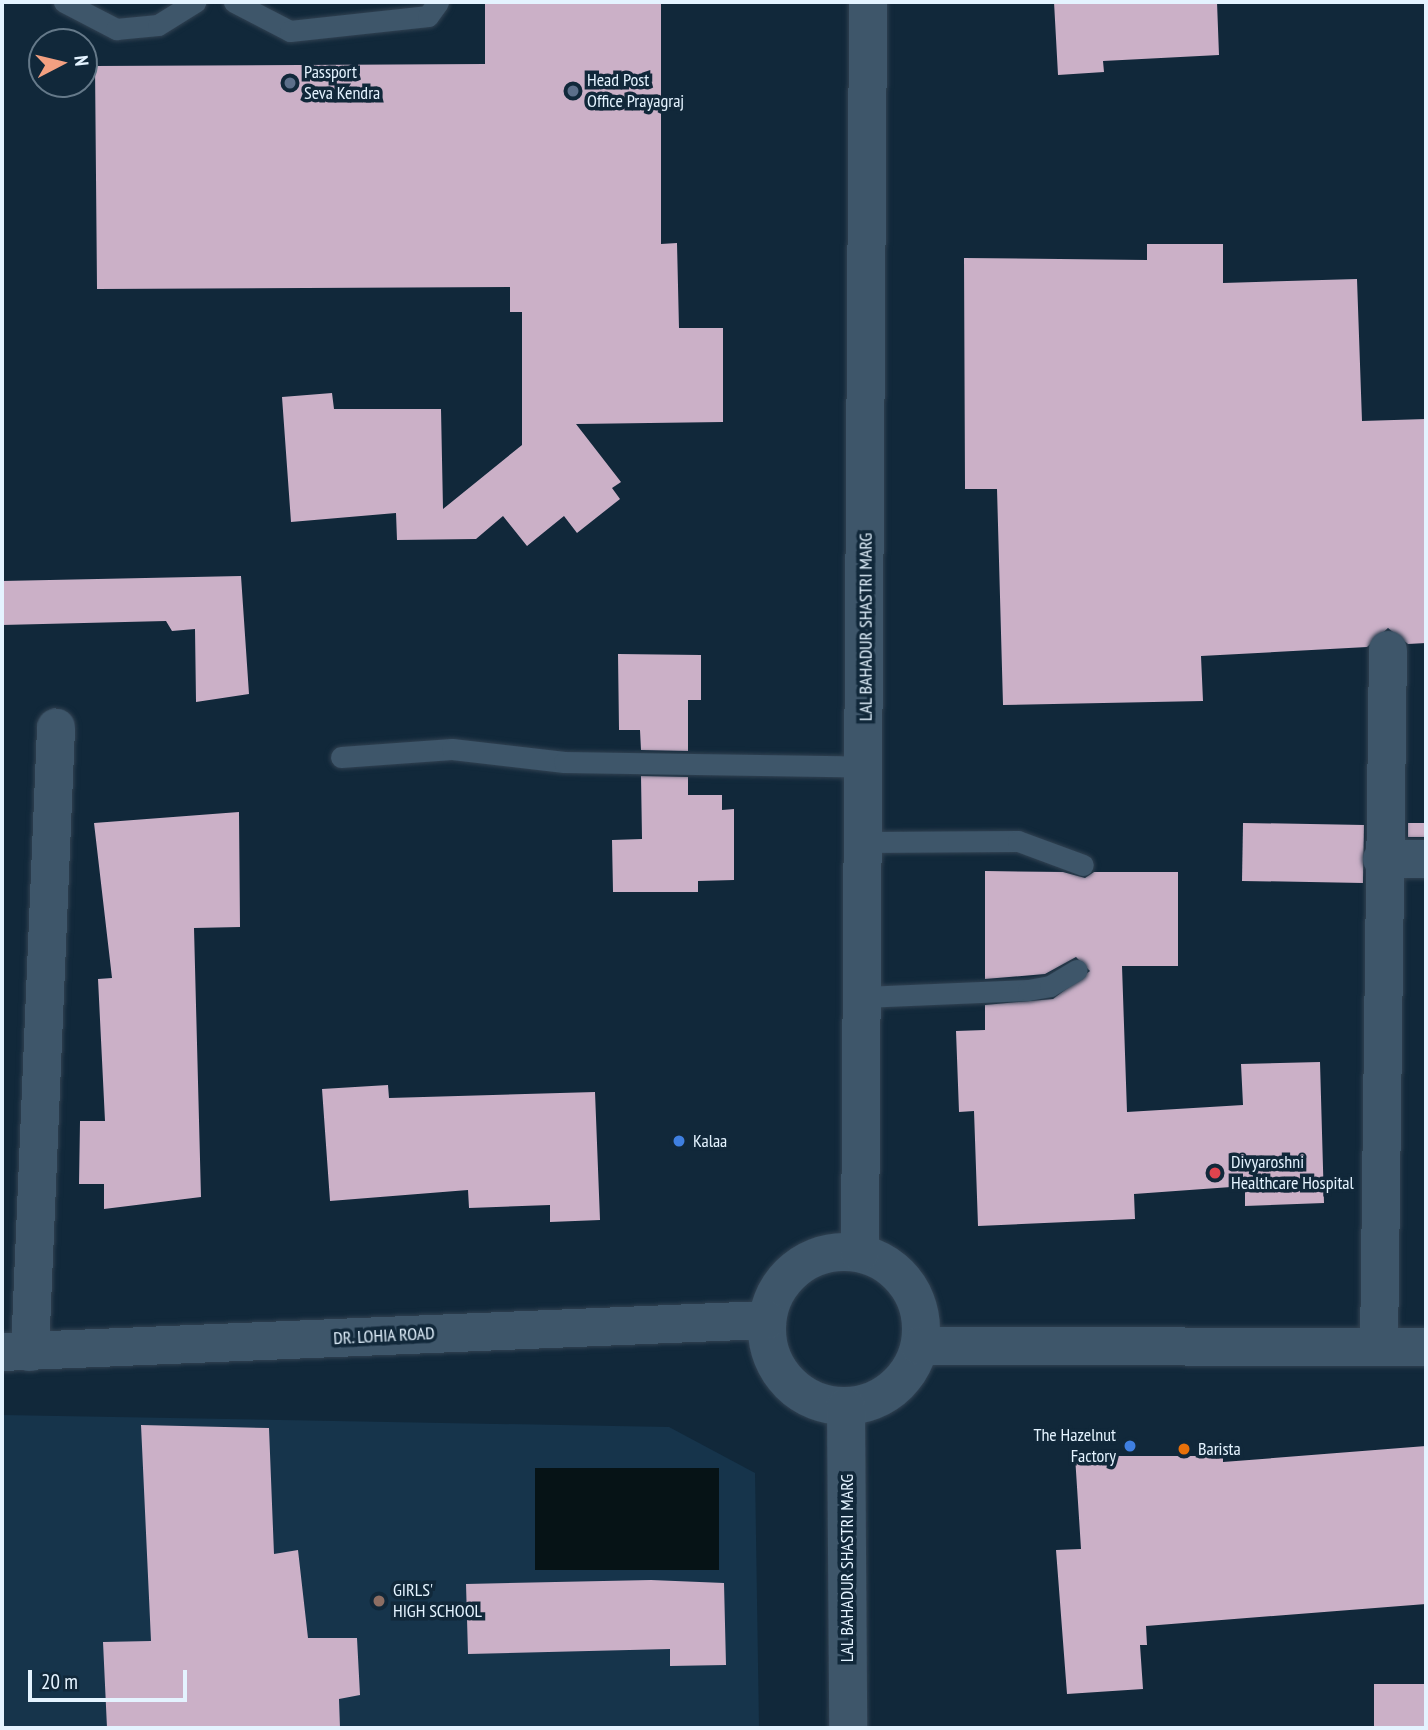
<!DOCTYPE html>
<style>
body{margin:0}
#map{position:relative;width:1428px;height:1730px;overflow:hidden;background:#11283a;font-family:"PT Sans Narrow",sans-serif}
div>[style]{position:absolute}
.built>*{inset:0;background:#16344b}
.water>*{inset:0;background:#061316;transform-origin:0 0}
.building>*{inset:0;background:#cbb0c7;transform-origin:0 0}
.roads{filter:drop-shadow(0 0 2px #324252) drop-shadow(0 0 2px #324252)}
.lane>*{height:21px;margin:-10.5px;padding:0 10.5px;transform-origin:10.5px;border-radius:10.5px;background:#3e566a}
.street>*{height:38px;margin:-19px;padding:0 19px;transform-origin:19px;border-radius:19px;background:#3e566a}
.secondary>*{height:38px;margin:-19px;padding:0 19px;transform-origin:19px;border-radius:19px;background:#3e566a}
.secondary>.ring{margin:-19px;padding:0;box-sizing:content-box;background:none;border:38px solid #3e566a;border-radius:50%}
.dots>*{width:19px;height:19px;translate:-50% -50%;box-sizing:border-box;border:4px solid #11283a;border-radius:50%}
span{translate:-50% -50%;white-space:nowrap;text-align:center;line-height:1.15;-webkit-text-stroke:7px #11283a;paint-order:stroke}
.poi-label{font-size:18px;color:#e4f3ff}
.left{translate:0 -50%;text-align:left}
.right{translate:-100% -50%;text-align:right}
.street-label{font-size:18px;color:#e4f3ff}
.frame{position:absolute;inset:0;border:4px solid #e4f3ff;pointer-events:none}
.north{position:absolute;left:28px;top:28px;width:70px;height:70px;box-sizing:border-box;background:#11283a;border:2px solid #657989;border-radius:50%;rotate:83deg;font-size:19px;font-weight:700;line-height:28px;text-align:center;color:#e4f3ff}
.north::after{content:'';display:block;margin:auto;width:24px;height:32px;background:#f3a081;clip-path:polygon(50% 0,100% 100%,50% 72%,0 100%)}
.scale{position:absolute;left:28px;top:1670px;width:159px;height:32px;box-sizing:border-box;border:4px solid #e4f3ff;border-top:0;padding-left:9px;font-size:21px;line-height:24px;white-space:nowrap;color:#e4f3ff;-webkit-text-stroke:5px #11283a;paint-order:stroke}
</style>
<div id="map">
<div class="built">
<i style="clip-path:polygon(2px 1415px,669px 1427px,755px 1473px,759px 1728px,2px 1728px)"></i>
</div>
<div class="water">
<i style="left:535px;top:1468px;width:184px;height:102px"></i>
</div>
<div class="building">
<i style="clip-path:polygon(485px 2px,661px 2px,661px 244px,677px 243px,679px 328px,723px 328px,723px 422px,576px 424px,621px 482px,612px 488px,620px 499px,577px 533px,564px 516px,527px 546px,503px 516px,476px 539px,397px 540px,396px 513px,291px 522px,282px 397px,332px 393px,334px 409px,441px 409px,443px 509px,522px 445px,522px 312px,510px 312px,510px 287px,97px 289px,95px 66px,485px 64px)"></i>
<i style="clip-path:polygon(1054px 2px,1217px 2px,1219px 55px,1103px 61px,1104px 72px,1058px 75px)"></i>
<i style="clip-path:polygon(1147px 244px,1223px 244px,1223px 283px,1357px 279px,1362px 421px,1426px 419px,1426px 643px,1408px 644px,1388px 628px,1367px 647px,1201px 656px,1203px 701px,1003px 705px,997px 489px,965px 489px,964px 258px,1147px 260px)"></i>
<i style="clip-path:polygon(241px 576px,249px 694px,196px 702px,195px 629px,172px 631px,166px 621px,2px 625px,2px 581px)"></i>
<i style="clip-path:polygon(618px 654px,701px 655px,701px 700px,688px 700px,688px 751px,641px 750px,640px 730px,619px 730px)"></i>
<i style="clip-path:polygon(641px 776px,688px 777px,688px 795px,722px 795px,722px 810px,734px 809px,734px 880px,698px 881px,698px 892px,613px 892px,612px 840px,642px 839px)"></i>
<i style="clip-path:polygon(239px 812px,240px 927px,194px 928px,201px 1197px,104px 1209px,104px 1184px,79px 1184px,80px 1121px,105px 1121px,98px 979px,112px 978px,94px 823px)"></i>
<i style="left:1426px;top:823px;width:14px;height:18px;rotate:90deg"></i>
<i style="left:1364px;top:825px;width:58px;height:121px;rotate:91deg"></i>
<i style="clip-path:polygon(985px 871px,1063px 872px,1085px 878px,1094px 872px,1178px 872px,1178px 966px,1122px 966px,1127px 1112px,1243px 1105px,1241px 1064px,1320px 1062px,1324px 1203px,1245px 1206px,1245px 1186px,1134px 1194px,1135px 1219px,978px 1226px,974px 1111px,959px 1112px,956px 1031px,985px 1030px,985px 1005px,1053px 999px,1090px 971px,1076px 957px,1045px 974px,985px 979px)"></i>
<i style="clip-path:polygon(388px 1085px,389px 1098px,595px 1092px,600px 1220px,550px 1222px,550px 1205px,469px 1208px,468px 1190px,330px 1201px,322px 1089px)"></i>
<i style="clip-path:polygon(141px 1425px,269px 1428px,274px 1554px,298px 1550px,308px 1638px,357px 1638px,360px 1695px,339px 1699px,340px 1728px,107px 1728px,103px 1642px,151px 1641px)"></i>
<i style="clip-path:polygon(1426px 1446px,1426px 1604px,1146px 1626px,1147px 1645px,1140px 1645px,1143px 1689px,1067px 1694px,1056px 1550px,1081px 1549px,1075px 1456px,1223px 1456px,1223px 1462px)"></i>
<i style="clip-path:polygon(651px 1580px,724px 1583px,726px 1665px,670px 1666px,670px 1649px,468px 1654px,466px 1584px)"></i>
<i style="left:1426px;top:1684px;width:44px;height:52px;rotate:90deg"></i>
</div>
<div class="roads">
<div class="lane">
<i style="left:64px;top:2px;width:59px;rotate:27.4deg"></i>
<i style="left:116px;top:29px;width:42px;rotate:-5.4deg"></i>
<i style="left:158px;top:25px;width:44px;rotate:-31.9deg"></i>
<i style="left:234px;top:2px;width:63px;rotate:27.4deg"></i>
<i style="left:290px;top:31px;width:139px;rotate:-6.2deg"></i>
<i style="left:428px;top:16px;width:17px;rotate:-54deg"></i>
<i style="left:341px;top:757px;width:111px;rotate:-4.1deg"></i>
<i style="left:452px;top:749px;width:113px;rotate:6.6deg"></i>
<i style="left:564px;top:762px;width:302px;rotate:0.9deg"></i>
<i style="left:865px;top:842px;width:153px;rotate:-0.4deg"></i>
<i style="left:1018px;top:841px;width:69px;rotate:20.3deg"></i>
<i style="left:863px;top:997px;width:165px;rotate:-2.4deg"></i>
<i style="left:1028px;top:990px;width:22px;rotate:-10deg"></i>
<i style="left:1050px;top:986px;width:31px;rotate:-31deg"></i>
</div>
<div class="street">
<i style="left:1382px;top:859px;width:44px"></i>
<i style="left:1379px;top:1346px;width:696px;rotate:-89.26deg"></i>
<i style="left:30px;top:1352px;width:625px;rotate:-87.61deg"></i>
</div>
<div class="secondary">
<i class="ring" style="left:767px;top:1252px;width:116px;height:116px"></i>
<i style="left:860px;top:1253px;width:1251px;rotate:-89.63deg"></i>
<i style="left:920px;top:1346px;width:506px;rotate:0.11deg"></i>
<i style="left:2px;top:1352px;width:766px;rotate:-2.4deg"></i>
<i style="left:846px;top:1407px;width:321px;rotate:89.6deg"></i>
</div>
</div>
<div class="dots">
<i style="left:290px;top:83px;background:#5c6f8a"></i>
<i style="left:573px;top:91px;background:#5c6f8a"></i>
<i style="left:679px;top:1141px;background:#3f7fe0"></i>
<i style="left:1215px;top:1173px;background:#e0444e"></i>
<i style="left:1130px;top:1446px;background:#3f7fe0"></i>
<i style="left:1184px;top:1449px;background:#e8710a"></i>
<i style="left:379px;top:1601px;background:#8d6e63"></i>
</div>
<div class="poi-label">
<span class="left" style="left:304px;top:83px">Passport<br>Seva Kendra</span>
<span class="left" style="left:587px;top:91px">Head Post<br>Office Prayagraj</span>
<span class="left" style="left:693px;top:1141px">Kalaa</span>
<span class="left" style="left:1231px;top:1173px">Divyaroshni<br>Healthcare Hospital</span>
<span class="right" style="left:1116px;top:1446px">The Hazelnut<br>Factory</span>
<span class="left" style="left:1198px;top:1449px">Barista</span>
<span class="left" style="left:393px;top:1601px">GIRLS'<br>HIGH SCHOOL</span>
</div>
<div class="street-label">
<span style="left:866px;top:627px;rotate:-90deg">LAL BAHADUR SHASTRI MARG</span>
<span style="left:384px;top:1336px;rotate:-3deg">DR. LOHIA ROAD</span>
<span style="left:847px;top:1568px;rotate:-90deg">LAL BAHADUR SHASTRI MARG</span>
</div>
<div class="frame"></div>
<div class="north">N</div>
<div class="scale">20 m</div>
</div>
